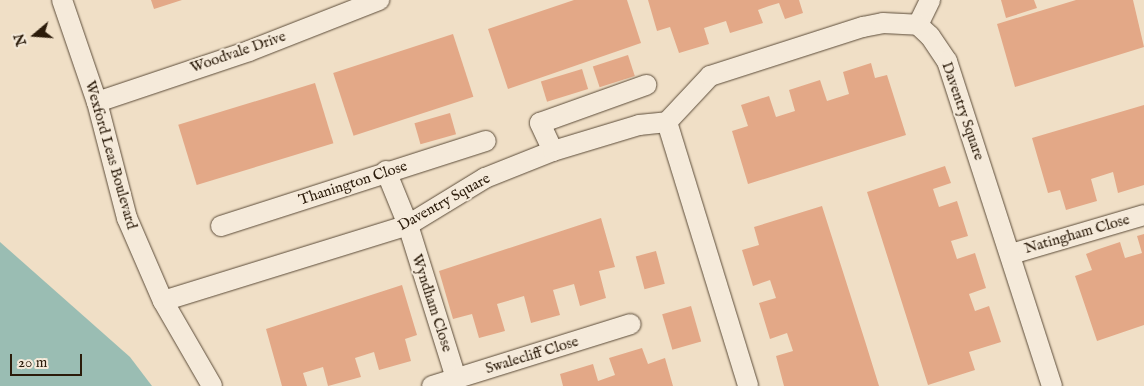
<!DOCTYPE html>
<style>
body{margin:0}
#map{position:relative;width:1144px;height:386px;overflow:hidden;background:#f0dfc6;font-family:"IM FELL English",serif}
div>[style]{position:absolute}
.water>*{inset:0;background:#9abdb3}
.building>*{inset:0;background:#e3a887;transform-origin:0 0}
.roads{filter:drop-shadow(0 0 1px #5c4c39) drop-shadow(0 0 1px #5c4c39)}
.minor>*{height:20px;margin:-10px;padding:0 10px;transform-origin:10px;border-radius:10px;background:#f5eada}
span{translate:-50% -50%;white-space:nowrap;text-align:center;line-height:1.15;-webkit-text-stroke:4px #f5eada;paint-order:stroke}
.street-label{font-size:15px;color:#2b1b0a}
.north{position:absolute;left:10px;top:10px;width:50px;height:50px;-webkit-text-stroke:4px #f5eada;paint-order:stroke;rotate:252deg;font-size:14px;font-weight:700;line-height:20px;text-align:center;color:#2b1b0a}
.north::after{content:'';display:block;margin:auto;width:18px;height:22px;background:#2b1b0a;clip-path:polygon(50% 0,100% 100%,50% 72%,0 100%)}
.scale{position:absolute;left:10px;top:354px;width:72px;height:22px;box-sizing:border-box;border:2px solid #2b1b0a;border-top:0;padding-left:6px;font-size:15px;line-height:18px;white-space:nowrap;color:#2b1b0a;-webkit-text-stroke:4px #f5eada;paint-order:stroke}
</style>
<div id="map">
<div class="water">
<i style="clip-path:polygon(0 242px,130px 357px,152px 386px,0 386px)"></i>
</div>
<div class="building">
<i style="clip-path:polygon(151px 0,182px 0,154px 9px)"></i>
<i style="clip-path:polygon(574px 0,627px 0,641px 43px,508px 89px,488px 29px)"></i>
<i style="clip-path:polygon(648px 0,799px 0,803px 13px,785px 19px,779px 3px,769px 6px,758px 10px,763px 23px,730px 33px,726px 21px,704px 28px,709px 44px,679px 53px,670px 27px,657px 31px)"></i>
<i style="clip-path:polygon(1001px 0,1034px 0,1037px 8px,1006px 18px)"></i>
<i style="clip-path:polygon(1076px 0,1133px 0,1144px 47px,1015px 87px,997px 24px)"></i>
<i style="left:453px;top:34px;width:66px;height:126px;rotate:72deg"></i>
<i style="left:628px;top:55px;width:22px;height:37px;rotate:72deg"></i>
<i style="clip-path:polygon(871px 63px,875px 78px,887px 75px,906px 135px,748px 184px,732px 131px,748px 126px,741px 105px,769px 96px,776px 117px,795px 111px,789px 90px,820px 80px,827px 101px,849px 94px,843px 72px)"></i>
<i style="left:582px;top:69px;width:21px;height:43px;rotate:73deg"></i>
<i style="left:315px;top:83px;width:63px;height:143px;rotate:73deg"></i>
<i style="clip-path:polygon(1144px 105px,1144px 185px,1118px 193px,1113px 172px,1091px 179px,1097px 201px,1066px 210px,1060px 190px,1048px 193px,1032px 138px)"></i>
<i style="left:450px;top:113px;width:22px;height:37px;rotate:74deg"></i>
<i style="clip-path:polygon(945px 166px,951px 183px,933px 189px,939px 207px,957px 201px,968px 236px,951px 241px,957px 259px,975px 253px,986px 288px,969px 294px,975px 311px,989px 306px,1001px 342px,969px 352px,975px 370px,928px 385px,867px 192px)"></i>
<i style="clip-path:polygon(822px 206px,865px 341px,879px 386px,784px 386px,776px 356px,793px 351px,787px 333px,770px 339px,759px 303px,776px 298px,770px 280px,753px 286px,742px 250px,759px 245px,754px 227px)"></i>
<i style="clip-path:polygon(601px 218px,615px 267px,599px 271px,606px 298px,580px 306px,574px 284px,553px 290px,560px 315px,531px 323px,524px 296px,497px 304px,505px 331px,479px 338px,472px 314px,453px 319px,439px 271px)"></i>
<i style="clip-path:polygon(1144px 234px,1144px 325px,1097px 341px,1075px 276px,1092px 270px,1086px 254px,1096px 250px,1120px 242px,1125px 258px,1142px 253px,1137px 236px)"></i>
<i style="left:656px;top:251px;width:34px;height:21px;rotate:75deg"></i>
<i style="clip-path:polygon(402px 285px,417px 335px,405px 339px,411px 361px,379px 370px,374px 352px,355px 358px,361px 377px,328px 386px,323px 367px,303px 373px,307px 386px,282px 386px,266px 329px)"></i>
<i style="left:691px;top:306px;width:37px;height:30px;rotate:74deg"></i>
<i style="clip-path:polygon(642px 348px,648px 364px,665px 358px,673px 386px,563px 386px,560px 374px,593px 364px,598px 381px,615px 375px,609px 358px)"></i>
</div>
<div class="roads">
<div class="minor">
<i style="left:62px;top:0;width:108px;rotate:71.1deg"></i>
<i style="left:97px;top:102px;width:120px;rotate:75.5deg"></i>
<i style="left:127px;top:218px;width:90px;rotate:66.6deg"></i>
<i style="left:163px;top:301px;width:98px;rotate:60deg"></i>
<i style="left:918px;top:25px;width:28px;rotate:-64deg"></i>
<i style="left:97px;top:102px;width:160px;rotate:-18.5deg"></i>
<i style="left:249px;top:51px;width:140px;rotate:-21.4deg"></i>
<i style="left:667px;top:122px;width:276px;rotate:72.9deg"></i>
<i style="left:553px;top:151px;width:31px;rotate:-115deg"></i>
<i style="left:540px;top:123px;width:113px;rotate:-19.7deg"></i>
<i style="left:386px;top:171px;width:58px;rotate:67.8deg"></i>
<i style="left:408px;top:225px;width:160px;rotate:72.6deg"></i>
<i style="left:221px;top:226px;width:278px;rotate:-17.8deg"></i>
<i style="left:1011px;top:254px;width:139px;rotate:-16.3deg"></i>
<i style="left:163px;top:301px;width:257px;rotate:-17.2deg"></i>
<i style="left:408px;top:225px;width:90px;rotate:-31.4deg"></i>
<i style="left:485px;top:178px;width:73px;rotate:-21.7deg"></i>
<i style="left:553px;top:151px;width:90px;rotate:-16.8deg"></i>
<i style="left:639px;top:125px;width:28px;rotate:-6deg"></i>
<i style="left:667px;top:122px;width:63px;rotate:-46.9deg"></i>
<i style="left:710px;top:76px;width:161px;rotate:-17.8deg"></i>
<i style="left:863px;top:27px;width:20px;rotate:-11deg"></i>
<i style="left:883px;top:23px;width:35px;rotate:3deg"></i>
<i style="left:918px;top:25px;width:16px;rotate:43deg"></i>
<i style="left:930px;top:36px;width:30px;rotate:56deg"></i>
<i style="left:947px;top:61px;width:342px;rotate:72.1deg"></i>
<i style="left:432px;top:386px;width:208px;rotate:-17.3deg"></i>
</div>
</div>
<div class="street-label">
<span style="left:238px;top:52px;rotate:-19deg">Woodvale Drive</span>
<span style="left:963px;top:111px;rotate:71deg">Daventry Square</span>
<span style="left:111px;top:155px;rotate:74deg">Wexford Leas Boulevard</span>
<span style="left:353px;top:183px;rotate:-18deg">Thanington Close</span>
<span style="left:444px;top:202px;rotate:-29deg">Daventry Square</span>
<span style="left:1077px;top:234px;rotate:-16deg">Natingham Close</span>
<span style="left:432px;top:303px;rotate:72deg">Wyndham Close</span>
<span style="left:532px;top:355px;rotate:-17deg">Swalecliff Close</span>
</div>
<div class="north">N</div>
<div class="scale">20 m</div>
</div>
